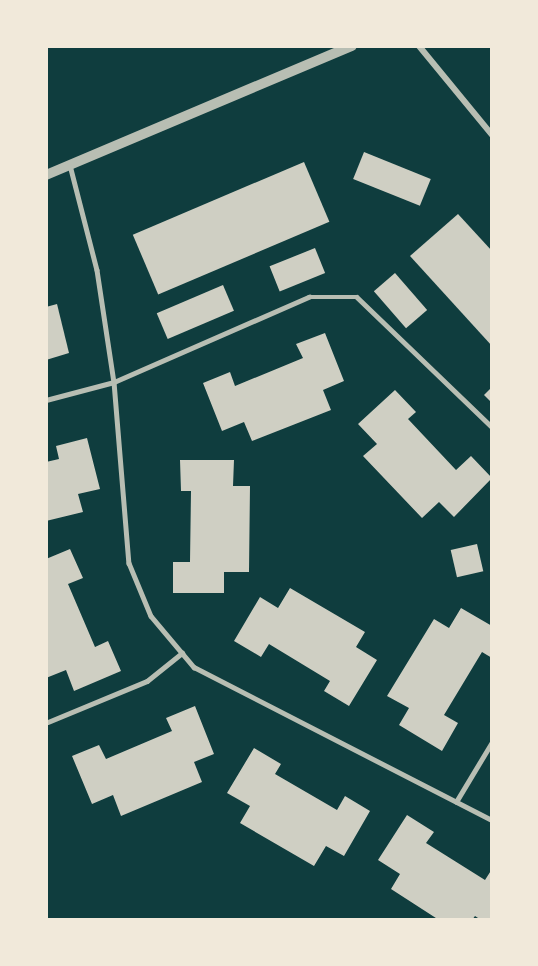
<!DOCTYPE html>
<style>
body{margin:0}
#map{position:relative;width:538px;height:966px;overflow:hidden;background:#0f3d3e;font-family:"Work Sans",sans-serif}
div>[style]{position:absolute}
.building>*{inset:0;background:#cfcfc3;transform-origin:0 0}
.service>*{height:4.5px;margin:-2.25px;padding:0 2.25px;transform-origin:2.25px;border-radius:2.25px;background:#b8beb3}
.minor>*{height:6px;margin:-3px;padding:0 3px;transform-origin:3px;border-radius:3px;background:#b8beb3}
.tertiary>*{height:10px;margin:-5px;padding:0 5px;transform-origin:5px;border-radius:5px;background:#b8beb3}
span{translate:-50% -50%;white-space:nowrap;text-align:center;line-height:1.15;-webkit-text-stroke:5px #f1e9da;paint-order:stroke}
.frame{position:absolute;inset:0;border:48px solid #f1e9da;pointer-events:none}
</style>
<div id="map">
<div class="building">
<i style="left:364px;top:152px;width:72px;height:29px;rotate:22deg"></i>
<i style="left:304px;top:162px;width:65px;height:186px;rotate:67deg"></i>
<i style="clip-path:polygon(458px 214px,492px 251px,492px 346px,410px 256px)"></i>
<i style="left:315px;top:248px;width:27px;height:49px;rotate:68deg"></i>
<i style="left:395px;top:273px;width:49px;height:28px;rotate:49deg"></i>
<i style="left:223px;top:285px;width:28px;height:72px;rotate:67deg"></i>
<i style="clip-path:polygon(57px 304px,69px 353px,46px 360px,46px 307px)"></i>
<i style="clip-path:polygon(325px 333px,344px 381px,323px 390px,331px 410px,252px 441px,244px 422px,222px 431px,203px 383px,230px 372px,235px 386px,303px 358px,296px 344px)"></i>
<i style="clip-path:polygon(492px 387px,492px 403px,484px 395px)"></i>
<i style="clip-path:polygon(395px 390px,416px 412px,408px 419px,456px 470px,471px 456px,492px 478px,454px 517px,439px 502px,422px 518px,363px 456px,377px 444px,358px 424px)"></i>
<i style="clip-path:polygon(87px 438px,100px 489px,78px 494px,83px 512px,46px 521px,46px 462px,59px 459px,56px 446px)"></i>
<i style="clip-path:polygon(180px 460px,234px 460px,233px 486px,250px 486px,249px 572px,224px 572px,224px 593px,173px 593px,173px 562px,190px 562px,191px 491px,181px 491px)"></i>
<i style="left:477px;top:544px;width:28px;height:27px;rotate:77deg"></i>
<i style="clip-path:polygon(70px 549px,83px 578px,68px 584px,95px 647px,108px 641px,121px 671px,74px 691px,66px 670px,46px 678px,46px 559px)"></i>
<i style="clip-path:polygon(290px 588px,365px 632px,356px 647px,377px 660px,349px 706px,324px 691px,330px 681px,269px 644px,261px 657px,234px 641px,260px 597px,278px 608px)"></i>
<i style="clip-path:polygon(461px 608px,492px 626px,492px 658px,482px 652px,444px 715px,458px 723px,442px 751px,399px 725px,409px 708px,387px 696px,434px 619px,449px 628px)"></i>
<i style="clip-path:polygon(195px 706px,214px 754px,194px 762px,202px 782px,121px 816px,113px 795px,92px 804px,72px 756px,99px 745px,106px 759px,172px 731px,166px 718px)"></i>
<i style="clip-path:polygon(254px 748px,281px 764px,275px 774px,337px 810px,345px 796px,370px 811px,344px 856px,326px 846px,314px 866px,240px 823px,250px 806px,227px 793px)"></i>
<i style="clip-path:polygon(407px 815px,434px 832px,426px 843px,485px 880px,492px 869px,492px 920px,481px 920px,475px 916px,472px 920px,439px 920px,391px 889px,400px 874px,378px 860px)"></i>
</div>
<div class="service">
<i style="left:70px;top:165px;width:108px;rotate:75.6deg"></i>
<i style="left:97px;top:270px;width:113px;rotate:81.4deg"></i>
<i style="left:114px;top:382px;width:182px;rotate:85.3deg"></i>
<i style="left:129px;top:563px;width:57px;rotate:67.5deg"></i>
<i style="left:151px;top:616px;width:67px;rotate:49.9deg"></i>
<i style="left:194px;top:667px;width:335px;rotate:27.2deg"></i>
<i style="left:46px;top:400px;width:70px;rotate:-14.8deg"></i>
<i style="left:114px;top:382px;width:213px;rotate:-23.6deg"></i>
<i style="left:309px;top:297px;width:48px"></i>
<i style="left:357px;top:297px;width:187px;rotate:43.9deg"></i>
<i style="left:48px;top:722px;width:107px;rotate:-22.5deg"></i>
<i style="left:147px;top:681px;width:45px;rotate:-38.7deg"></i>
<i style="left:456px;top:802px;width:70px;rotate:-59deg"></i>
</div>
<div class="minor">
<i style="left:419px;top:46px;width:115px;rotate:50.6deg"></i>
</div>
<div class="tertiary">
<i style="left:46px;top:175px;width:332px;rotate:-22.9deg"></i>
</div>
<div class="frame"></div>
</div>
